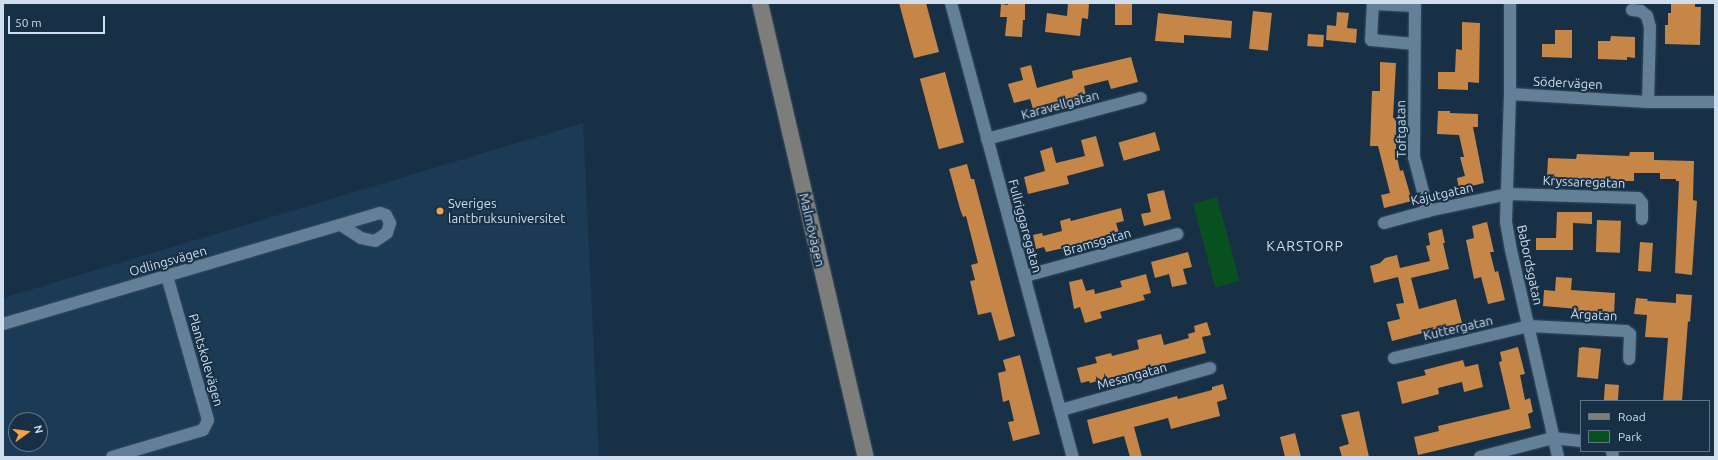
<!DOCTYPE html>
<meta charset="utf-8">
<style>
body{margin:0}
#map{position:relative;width:1718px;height:460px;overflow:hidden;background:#183046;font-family:Ubuntu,sans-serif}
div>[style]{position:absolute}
.built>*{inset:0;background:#1b3a55}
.green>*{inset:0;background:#09501f;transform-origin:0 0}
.building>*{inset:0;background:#c58647;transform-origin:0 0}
.roads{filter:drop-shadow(0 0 1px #374b5e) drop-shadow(0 0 1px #374b5e)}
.minor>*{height:12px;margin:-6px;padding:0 6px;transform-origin:6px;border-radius:6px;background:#647f98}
.secondary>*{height:16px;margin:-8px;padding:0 8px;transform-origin:8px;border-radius:8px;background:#7d7d7c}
.dots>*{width:11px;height:11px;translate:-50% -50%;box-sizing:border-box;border:2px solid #183046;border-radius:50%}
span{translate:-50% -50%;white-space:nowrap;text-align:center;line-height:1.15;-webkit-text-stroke:4px #183046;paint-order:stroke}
.street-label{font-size:13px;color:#cfddec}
.poi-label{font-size:13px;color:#cfddec}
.left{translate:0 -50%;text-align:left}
.neighbourhood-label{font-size:14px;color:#cfddec;letter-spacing:1px}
.frame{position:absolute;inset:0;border:4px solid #cfddec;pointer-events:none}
.legend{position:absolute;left:1580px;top:400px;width:130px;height:52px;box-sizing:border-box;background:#183046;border:1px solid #617588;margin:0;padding:5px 7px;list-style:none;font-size:12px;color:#cfddec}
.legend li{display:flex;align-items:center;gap:8px;height:20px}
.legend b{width:20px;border:1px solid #617588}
.north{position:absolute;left:8px;top:412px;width:40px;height:40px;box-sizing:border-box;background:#183046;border:1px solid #617588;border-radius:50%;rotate:76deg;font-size:11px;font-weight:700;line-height:16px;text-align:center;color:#cfddec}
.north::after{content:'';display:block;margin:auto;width:14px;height:18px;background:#f4a344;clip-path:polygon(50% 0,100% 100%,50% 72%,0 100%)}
.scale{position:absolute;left:8px;top:16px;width:97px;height:18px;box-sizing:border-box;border:2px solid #cfddec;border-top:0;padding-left:5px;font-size:12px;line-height:14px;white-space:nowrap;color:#cfddec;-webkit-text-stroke:3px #183046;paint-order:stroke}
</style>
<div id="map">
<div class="built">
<i style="clip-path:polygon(evenodd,583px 123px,599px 457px,3px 457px,3px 298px,583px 123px,16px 420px,40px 420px,40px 444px,16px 444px,16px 420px)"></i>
</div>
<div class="green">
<i style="left:1217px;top:197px;width:87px;height:25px;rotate:75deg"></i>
</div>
<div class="building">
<i style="clip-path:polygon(899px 3px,926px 3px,939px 52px,914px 58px)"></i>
<i style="clip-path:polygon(1008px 3px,1025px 3px,1025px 20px,1023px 20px,1022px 37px,1005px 36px,1007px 17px,1000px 17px,1001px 4px,1008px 5px)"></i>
<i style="clip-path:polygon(1068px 3px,1089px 3px,1088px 19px,1082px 18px,1080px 36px,1045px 32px,1047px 13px,1067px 16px)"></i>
<i style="left:1115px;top:3px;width:17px;height:22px"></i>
<i style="clip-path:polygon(1671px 3px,1695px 3px,1695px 7px,1701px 7px,1700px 45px,1665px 44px,1665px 25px,1668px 25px,1668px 13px,1671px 13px)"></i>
<i style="left:1253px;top:11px;width:19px;height:38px;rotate:6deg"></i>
<i style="clip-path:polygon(1337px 12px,1349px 13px,1347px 28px,1357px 29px,1356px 43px,1326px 40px,1327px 25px,1336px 26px)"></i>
<i style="clip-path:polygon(1158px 13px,1232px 21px,1231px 38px,1184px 35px,1184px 43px,1155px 41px)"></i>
<i style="clip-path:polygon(1462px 22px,1480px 23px,1479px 83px,1468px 82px,1468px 90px,1438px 89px,1438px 72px,1455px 72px,1456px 49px,1462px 50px)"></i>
<i style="clip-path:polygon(1555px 30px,1572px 30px,1572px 58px,1542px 57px,1542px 44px,1555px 44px)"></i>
<i style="left:1308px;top:34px;width:16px;height:12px;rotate:4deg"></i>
<i style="clip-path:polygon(1611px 36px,1635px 37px,1635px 58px,1627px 57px,1627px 60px,1598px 59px,1598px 41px,1610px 41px)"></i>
<i style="clip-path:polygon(1131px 57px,1138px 82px,1111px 89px,1108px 80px,1084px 86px,1086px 96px,1033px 109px,1030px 99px,1014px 103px,1008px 84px,1023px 80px,1020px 68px,1031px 65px,1037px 88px,1073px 78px,1072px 71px)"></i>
<i style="clip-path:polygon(1380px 62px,1396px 63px,1393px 118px,1396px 118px,1396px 153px,1400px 171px,1403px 170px,1412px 201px,1384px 208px,1381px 195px,1390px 193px,1378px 146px,1370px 146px,1372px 91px,1380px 91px)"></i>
<i style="left:945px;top:72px;width:73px;height:26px;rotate:75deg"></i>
<i style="clip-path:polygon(1438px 111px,1450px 111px,1450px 113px,1478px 114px,1478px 127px,1473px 127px,1484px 183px,1459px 189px,1457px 178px,1465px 176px,1460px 157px,1464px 157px,1459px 135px,1437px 134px)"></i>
<i style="left:1155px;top:132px;width:19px;height:38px;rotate:74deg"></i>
<i style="clip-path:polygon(1096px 136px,1104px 166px,1067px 176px,1069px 184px,1028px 194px,1024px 177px,1045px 171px,1040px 151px,1052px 147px,1056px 163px,1085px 156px,1081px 140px)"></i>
<i style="clip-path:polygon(1630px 152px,1654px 152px,1654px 160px,1694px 161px,1693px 200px,1697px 201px,1692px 275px,1675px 273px,1679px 181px,1676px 181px,1676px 179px,1660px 179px,1660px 173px,1634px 173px,1634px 181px,1577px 181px,1547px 177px,1548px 158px,1576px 159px,1577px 154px,1629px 156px)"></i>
<i style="clip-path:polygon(967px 164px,971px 179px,974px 179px,1015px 336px,999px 341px,991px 312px,978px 315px,970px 281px,975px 280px,971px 265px,978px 263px,966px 216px,963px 217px,960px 209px,949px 169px)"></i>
<i style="clip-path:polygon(1164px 190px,1171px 219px,1144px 226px,1141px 214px,1151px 212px,1147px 194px)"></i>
<i style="clip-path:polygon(1121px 208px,1124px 221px,1116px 223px,1119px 233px,1095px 239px,1095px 241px,1046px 252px,1044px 247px,1036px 249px,1033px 235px,1042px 233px,1043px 236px,1062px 231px,1060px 221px,1070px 218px,1071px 221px)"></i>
<i style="clip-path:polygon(1557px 212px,1592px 212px,1592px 224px,1573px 223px,1573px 250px,1536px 250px,1536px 238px,1556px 238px)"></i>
<i style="left:1597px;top:220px;width:24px;height:32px;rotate:2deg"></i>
<i style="clip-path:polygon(1487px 222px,1494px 252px,1490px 252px,1495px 272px,1498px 271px,1505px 300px,1488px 304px,1481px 277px,1474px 279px,1466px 240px,1474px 238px,1472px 226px)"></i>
<i style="clip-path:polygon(1442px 229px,1445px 243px,1443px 243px,1449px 269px,1411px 278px,1419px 309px,1456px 299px,1462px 323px,1392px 341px,1387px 322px,1400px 319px,1396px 304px,1404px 303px,1398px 277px,1374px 283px,1370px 266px,1380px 263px,1385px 258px,1397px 255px,1400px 268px,1430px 261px,1426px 246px,1430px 245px,1428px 233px)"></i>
<i style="left:1640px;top:242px;width:13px;height:29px;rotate:4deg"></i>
<i style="clip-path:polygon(1188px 252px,1192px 267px,1183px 269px,1187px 284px,1172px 287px,1169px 274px,1155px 278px,1151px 262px)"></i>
<i style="clip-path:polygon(1146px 274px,1151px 293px,1143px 295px,1145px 300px,1100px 312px,1102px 318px,1085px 323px,1080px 307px,1074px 309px,1069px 282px,1082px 279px,1086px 291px,1094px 289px,1095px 294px,1122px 287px,1120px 281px)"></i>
<i style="clip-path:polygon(1556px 277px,1572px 278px,1571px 290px,1615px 293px,1614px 316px,1585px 314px,1577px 312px,1578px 309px,1543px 306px,1544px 290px,1555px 291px)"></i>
<i style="clip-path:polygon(1676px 294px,1692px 295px,1690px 322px,1688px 321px,1682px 401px,1663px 401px,1668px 338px,1645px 337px,1647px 315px,1634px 314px,1636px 298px,1648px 299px,1647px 301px,1676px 303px)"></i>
<i style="clip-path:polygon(1207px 322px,1211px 335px,1202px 337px,1206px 353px,1090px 383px,1089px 381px,1081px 383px,1077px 368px,1097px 363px,1095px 357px,1111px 353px,1112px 356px,1139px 349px,1137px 340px,1161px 334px,1164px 345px,1189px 338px,1188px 334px,1195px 332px,1194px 326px)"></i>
<i style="clip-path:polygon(1518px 347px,1525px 374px,1520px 375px,1525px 400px,1530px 398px,1533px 412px,1528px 414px,1531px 428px,1418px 455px,1414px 437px,1439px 431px,1438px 426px,1510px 409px,1499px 362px,1502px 361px,1500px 352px)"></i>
<i style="clip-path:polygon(1583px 347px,1601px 349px,1598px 379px,1577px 377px,1579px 348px)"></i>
<i style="clip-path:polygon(1020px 355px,1040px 434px,1013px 441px,1008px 422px,1014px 421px,1009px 400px,1003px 402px,998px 373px,1006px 371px,1003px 360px)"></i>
<i style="clip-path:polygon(1463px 360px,1465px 367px,1478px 364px,1483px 387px,1464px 392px,1462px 382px,1438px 388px,1439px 394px,1402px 404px,1397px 382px,1426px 375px,1424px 370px)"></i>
<i style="clip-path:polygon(1223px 384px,1227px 399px,1217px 402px,1220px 416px,1171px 429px,1168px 418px,1134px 427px,1142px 457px,1130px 457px,1124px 436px,1093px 444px,1087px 420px,1177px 396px,1178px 399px,1212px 390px,1212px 387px)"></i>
<i style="left:1605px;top:384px;width:14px;height:17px;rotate:4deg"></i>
<i style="clip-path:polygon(1359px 411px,1369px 457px,1342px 457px,1339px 447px,1349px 444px,1341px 415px)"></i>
<i style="clip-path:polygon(1295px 433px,1301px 457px,1285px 457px,1280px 437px)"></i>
</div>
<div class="roads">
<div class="minor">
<i style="left:951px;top:3px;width:470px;rotate:75deg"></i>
<i style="left:1510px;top:3px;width:91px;rotate:90deg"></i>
<i style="left:1510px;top:94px;width:138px;rotate:3.3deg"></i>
<i style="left:1648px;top:102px;width:67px"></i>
<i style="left:1632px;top:10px;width:9px;rotate:6deg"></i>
<i style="left:1641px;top:11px;width:8px;rotate:40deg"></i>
<i style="left:1647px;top:16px;width:11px;rotate:75deg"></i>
<i style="left:1650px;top:27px;width:75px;rotate:91.5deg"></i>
<i style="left:1414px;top:44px;width:43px;rotate:-174.7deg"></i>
<i style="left:1371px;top:40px;width:36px;rotate:-87deg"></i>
<i style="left:1373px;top:4px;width:42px;rotate:2.7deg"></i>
<i style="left:1415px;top:6px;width:151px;rotate:90.4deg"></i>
<i style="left:1414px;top:157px;width:56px;rotate:75.5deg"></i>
<i style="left:1510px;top:94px;width:128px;rotate:91.8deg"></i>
<i style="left:1506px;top:222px;width:28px;rotate:80deg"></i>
<i style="left:1511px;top:250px;width:212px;rotate:77.2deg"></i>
<i style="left:987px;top:139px;width:159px;rotate:-14.9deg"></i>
<i style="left:1384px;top:223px;width:46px;rotate:-15.3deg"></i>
<i style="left:1428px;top:211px;width:82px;rotate:-12deg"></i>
<i style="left:1508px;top:194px;width:130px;rotate:1.8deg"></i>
<i style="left:1638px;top:198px;width:6px;rotate:51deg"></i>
<i style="left:1642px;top:203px;width:16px;rotate:90deg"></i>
<i style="left:1025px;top:276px;width:158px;rotate:-15.4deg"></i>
<i style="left:3px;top:324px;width:393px;rotate:-16.4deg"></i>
<i style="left:380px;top:213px;width:6px;rotate:18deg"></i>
<i style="left:386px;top:215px;width:9px;rotate:63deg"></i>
<i style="left:390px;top:223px;width:10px;rotate:107deg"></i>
<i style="left:387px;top:233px;width:14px;rotate:146deg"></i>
<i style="left:375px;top:241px;width:14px;rotate:-168deg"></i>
<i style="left:361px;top:238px;width:24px;rotate:-147deg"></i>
<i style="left:1394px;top:358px;width:139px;rotate:-13.3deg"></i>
<i style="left:1529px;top:326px;width:97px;rotate:3deg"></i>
<i style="left:1626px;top:331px;width:5px;rotate:37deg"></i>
<i style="left:1630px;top:334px;width:25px;rotate:92deg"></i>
<i style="left:1061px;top:410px;width:155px;rotate:-15.7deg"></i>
<i style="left:1612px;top:451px;width:6px;rotate:81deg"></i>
<i style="left:112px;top:457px;width:95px;rotate:-16.5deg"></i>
<i style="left:203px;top:430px;width:11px;rotate:-63deg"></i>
<i style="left:208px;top:420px;width:150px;rotate:-105.9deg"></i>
<i style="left:1480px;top:457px;width:75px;rotate:-14.6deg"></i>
<i style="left:1553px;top:438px;width:28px;rotate:6deg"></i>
</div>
<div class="secondary">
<i style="left:760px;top:3px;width:466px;rotate:76.9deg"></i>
</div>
</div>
<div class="dots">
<i style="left:440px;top:211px;background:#f4a344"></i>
</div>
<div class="street-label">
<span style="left:1568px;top:83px;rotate:3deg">Södervägen</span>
<span style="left:1060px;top:105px;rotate:-15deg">Karavellgatan</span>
<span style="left:1401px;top:129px;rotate:-91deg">Toftgatan</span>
<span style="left:1584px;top:182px;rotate:2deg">Kryssaregatan</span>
<span style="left:1442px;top:194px;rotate:-13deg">Kajutgatan</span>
<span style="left:1025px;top:226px;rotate:75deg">Fullriggaregatan</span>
<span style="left:812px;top:230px;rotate:77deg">Malmövägen</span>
<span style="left:1097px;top:242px;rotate:-16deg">Bramsgatan</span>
<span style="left:168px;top:261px;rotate:-16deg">Odlingsvägen</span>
<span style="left:1530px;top:265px;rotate:78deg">Babordsgatan</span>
<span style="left:1594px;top:315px;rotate:3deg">Årgatan</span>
<span style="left:1458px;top:328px;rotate:-13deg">Kuttergatan</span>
<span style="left:206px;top:360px;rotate:74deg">Plantskolevägen</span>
<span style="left:1132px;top:376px;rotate:-15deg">Mesangatan</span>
</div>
<div class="poi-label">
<span class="left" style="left:448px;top:211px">Sveriges<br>lantbruksuniversitet</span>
</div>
<div class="neighbourhood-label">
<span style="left:1305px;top:246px">KARSTORP</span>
</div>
<div class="frame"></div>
<ul class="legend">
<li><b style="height:5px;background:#7d7d7c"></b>Road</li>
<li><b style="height:11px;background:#09501f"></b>Park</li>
</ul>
<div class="north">N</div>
<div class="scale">50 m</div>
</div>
